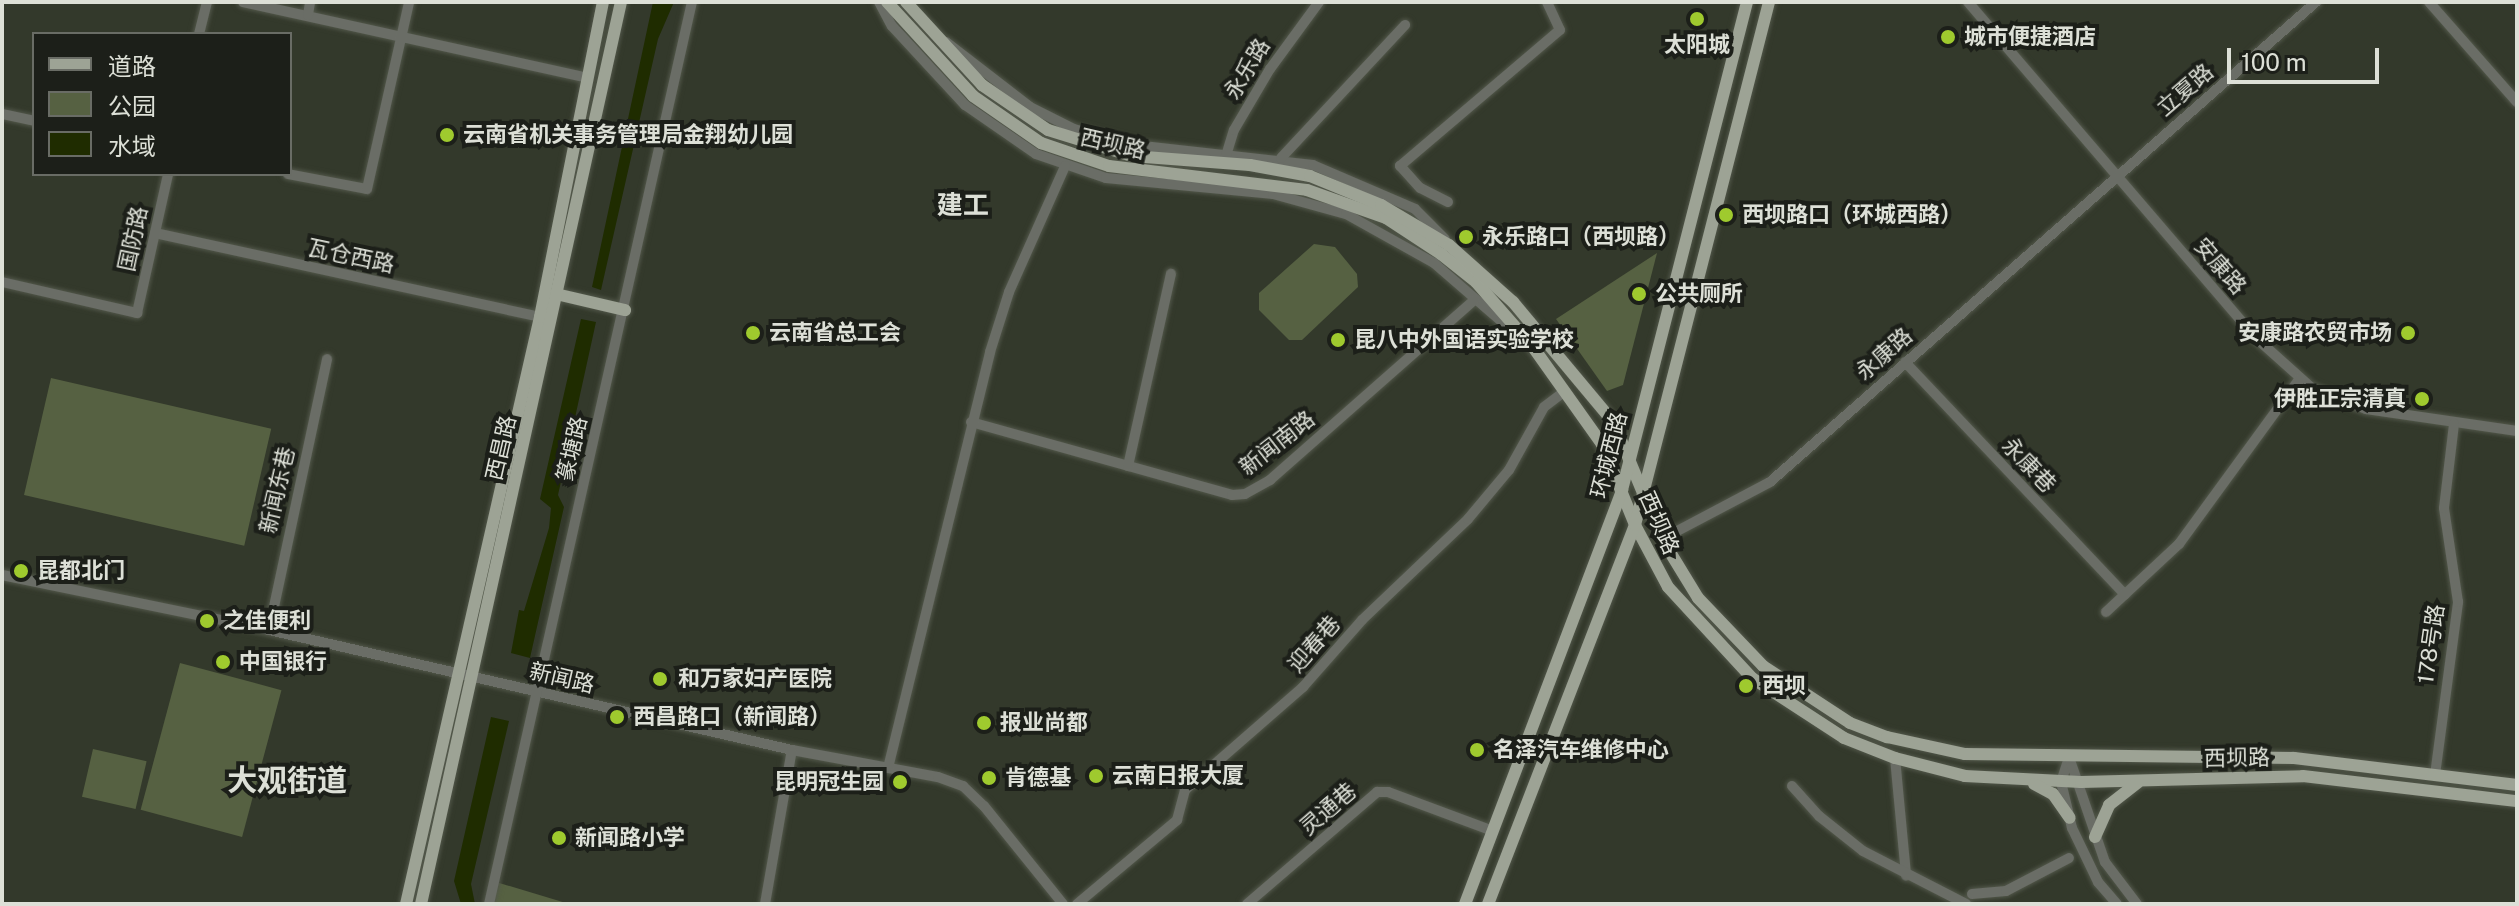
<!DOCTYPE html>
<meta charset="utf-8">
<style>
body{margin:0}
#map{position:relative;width:2519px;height:906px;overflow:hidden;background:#33392b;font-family:"Public Sans","Noto Sans SC",sans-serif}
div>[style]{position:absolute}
.green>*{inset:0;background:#566142;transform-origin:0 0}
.water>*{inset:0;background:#1f2c00}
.roads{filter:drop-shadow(0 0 2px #52574a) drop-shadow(0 0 2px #52574a)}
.minor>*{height:10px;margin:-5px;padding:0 5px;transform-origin:5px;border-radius:5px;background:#6a6d66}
.major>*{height:12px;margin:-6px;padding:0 6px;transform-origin:6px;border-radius:6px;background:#9da395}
.dots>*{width:22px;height:22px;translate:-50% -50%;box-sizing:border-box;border:4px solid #1c1f19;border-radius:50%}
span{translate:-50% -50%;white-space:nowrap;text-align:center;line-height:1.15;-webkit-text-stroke:8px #1c1f19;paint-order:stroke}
.poi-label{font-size:22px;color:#dde0d7;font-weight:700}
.left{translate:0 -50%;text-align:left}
.right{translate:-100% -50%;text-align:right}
.street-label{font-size:22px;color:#dde0d7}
.quarter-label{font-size:26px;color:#dde0d7;font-weight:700}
.district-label{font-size:30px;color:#dde0d7;font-weight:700}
.frame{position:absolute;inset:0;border:4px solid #dde0d7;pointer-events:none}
.legend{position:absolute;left:32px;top:32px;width:260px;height:144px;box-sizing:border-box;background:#1c1f19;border:2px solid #696c65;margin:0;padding:10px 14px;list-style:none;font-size:24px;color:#dde0d7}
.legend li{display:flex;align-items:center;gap:16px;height:40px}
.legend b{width:40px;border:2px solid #696c65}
.scale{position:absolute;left:2227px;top:48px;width:152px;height:36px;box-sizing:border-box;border:4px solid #dde0d7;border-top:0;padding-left:10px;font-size:24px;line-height:28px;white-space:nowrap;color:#dde0d7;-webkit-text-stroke:6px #1c1f19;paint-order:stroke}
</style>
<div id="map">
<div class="green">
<i style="clip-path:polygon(1314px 244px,1335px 247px,1357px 274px,1358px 287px,1302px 340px,1289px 340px,1259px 310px,1259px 293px)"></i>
<i style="clip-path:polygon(1657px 253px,1623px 385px,1607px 391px,1556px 319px)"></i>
<i style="left:51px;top:378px;width:226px;height:120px;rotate:13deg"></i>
<i style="left:180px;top:663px;width:105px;height:152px;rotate:15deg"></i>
<i style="left:93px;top:749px;width:55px;height:49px;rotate:13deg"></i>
<i style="clip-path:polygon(496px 882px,566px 903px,491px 904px)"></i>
</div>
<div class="water">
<i style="clip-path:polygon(653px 2px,674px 2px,658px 39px,601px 290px,592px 287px)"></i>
<i style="clip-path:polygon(581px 319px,596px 322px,558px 495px,564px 507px,530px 658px,511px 653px,519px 610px,524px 611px,549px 528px,551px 508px,540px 499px)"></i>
<i style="clip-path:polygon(491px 717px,509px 721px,471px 884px,475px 904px,461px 904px,454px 881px)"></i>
</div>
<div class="roads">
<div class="minor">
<i style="left:243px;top:2px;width:353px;rotate:12.4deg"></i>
<i style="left:879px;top:2px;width:27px;rotate:62deg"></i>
<i style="left:892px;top:26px;width:108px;rotate:47.3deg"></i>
<i style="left:965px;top:105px;width:86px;rotate:34.6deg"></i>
<i style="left:1036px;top:154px;width:74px;rotate:18.9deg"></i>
<i style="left:1106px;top:178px;width:168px;rotate:5.5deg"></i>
<i style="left:1273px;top:194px;width:76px;rotate:15.3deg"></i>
<i style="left:1346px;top:214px;width:101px;rotate:29.1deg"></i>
<i style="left:1434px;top:263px;width:118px;rotate:40.9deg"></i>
<i style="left:1968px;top:2px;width:443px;rotate:49.4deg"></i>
<i style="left:2256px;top:338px;width:76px;rotate:41.8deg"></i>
<i style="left:2313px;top:389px;width:57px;rotate:20.7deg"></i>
<i style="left:2366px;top:409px;width:153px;rotate:8.3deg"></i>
<i style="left:2429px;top:2px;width:133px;rotate:48.7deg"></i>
<i style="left:308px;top:15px;width:13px;rotate:-81deg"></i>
<i style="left:199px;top:34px;width:33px;rotate:-76deg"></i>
<i style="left:946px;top:42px;width:106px;rotate:37.7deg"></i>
<i style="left:1030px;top:107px;width:49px;rotate:26.6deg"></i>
<i style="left:1074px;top:129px;width:62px;rotate:14.9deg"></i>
<i style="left:1134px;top:145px;width:180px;rotate:6.4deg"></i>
<i style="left:1313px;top:165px;width:111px;rotate:23.3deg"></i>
<i style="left:1415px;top:209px;width:42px;rotate:45deg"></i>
<i style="left:2px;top:114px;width:33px;rotate:12deg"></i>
<i style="left:1281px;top:158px;width:182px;rotate:-47deg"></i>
<i style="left:1225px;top:159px;width:30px;rotate:-73deg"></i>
<i style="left:1234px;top:130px;width:71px;rotate:-59.5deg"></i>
<i style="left:1270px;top:69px;width:83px;rotate:-53.8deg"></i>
<i style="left:288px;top:174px;width:80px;rotate:10.8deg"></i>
<i style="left:367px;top:189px;width:192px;rotate:-77.3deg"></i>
<i style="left:1448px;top:202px;width:31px;rotate:-153deg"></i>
<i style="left:1420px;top:188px;width:30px;rotate:-132deg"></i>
<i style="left:1400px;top:166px;width:210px;rotate:-40.4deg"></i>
<i style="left:1560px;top:30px;width:31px;rotate:-115deg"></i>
<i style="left:155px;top:233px;width:394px;rotate:12.3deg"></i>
<i style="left:2px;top:282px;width:139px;rotate:12.9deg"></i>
<i style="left:137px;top:313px;width:142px;rotate:-77.4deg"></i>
<i style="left:1905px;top:362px;width:320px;rotate:46.6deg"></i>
<i style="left:971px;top:422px;width:271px;rotate:15.6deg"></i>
<i style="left:1232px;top:495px;width:13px;rotate:-4deg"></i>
<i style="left:1245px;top:494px;width:29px;rotate:-29deg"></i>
<i style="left:1270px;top:480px;width:273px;rotate:-41.4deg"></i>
<i style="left:1128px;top:466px;width:197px;rotate:-77.4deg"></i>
<i style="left:1662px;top:539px;width:122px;rotate:-27.8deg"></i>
<i style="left:1770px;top:482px;width:727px;rotate:-41.32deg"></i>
<i style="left:2px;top:575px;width:273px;rotate:11.6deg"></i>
<i style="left:269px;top:630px;width:537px;rotate:12.92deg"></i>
<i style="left:792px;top:750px;width:148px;rotate:10.5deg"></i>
<i style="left:938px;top:777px;width:27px;rotate:20deg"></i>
<i style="left:963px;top:786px;width:29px;rotate:44deg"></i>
<i style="left:984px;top:806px;width:126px;rotate:51.1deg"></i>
<i style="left:2106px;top:612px;width:100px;rotate:-43deg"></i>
<i style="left:2179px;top:544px;width:205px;rotate:-53.9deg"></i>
<i style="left:269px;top:630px;width:277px;rotate:-77.9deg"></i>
<i style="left:1895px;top:758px;width:118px;rotate:84.6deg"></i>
<i style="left:888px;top:768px;width:428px;rotate:-76.2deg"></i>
<i style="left:990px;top:352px;width:63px;rotate:-72.4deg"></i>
<i style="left:1009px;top:292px;width:138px;rotate:-66deg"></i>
<i style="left:2435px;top:775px;width:175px;rotate:-82.4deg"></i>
<i style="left:2458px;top:602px;width:95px;rotate:-98.5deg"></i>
<i style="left:2444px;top:508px;width:85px;rotate:-83.2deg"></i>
<i style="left:1792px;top:786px;width:40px;rotate:48deg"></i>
<i style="left:1819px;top:816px;width:56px;rotate:38.5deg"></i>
<i style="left:1863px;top:851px;width:116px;rotate:27.2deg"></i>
<i style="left:1972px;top:894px;width:34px;rotate:-5deg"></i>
<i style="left:2006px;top:891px;width:71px;rotate:-27.6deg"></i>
<i style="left:489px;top:904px;width:925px;rotate:-77.32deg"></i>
<i style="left:765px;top:904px;width:156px;rotate:-80.1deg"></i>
<i style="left:1077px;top:904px;width:131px;rotate:-40deg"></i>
<i style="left:1177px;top:820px;width:31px;rotate:-75deg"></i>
<i style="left:1185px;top:790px;width:157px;rotate:-41.1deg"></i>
<i style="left:1303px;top:687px;width:89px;rotate:-48.6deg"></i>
<i style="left:1362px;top:620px;width:146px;rotate:-43.6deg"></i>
<i style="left:1468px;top:519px;width:64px;rotate:-50.1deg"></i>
<i style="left:1509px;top:470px;width:72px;rotate:-60.9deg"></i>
<i style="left:1544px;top:407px;width:26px;rotate:-37deg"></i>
<i style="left:1247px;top:904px;width:172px;rotate:-40.7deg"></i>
<i style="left:1377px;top:792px;width:11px"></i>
<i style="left:1388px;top:792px;width:112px;rotate:20.4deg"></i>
<i style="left:2117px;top:904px;width:29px;rotate:-131deg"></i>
<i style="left:2098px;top:882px;width:60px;rotate:-115.7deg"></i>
<i style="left:2072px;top:828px;width:47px;rotate:-103.4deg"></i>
<i style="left:2061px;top:782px;width:26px;rotate:-72deg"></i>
<i style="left:2069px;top:757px;width:111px;rotate:71.1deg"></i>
<i style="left:2105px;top:862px;width:53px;rotate:52.7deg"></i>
</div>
<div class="major">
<i style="left:887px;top:2px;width:127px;rotate:47.5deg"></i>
<i style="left:973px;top:96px;width:83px;rotate:34.7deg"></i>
<i style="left:1041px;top:143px;width:72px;rotate:18.7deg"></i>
<i style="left:1109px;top:166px;width:199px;rotate:6.9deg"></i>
<i style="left:1307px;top:190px;width:84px;rotate:19.5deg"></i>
<i style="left:1386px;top:218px;width:66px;rotate:33.2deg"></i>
<i style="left:1441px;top:254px;width:45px;rotate:38.7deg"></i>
<i style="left:1476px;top:282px;width:86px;rotate:48.8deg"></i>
<i style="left:1533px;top:347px;width:119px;rotate:54.6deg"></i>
<i style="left:1602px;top:444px;width:87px;rotate:67.8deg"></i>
<i style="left:1635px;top:525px;width:70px;rotate:62deg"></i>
<i style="left:1668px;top:587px;width:124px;rotate:47.3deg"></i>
<i style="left:1752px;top:678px;width:110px;rotate:33.1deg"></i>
<i style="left:1844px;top:738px;width:55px;rotate:21.4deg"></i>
<i style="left:1895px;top:758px;width:72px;rotate:14.4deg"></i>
<i style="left:1965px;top:776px;width:116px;rotate:3deg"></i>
<i style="left:2081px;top:782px;width:222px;rotate:-1.5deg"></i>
<i style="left:2303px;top:776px;width:215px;rotate:6.7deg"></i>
<i style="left:906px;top:2px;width:113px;rotate:47.5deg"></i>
<i style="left:982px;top:85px;width:80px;rotate:34.3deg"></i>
<i style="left:1048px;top:130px;width:88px;rotate:17.2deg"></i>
<i style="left:1132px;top:156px;width:118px;rotate:4.4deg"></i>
<i style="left:1250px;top:165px;width:61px;rotate:10.4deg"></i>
<i style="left:1310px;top:176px;width:77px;rotate:22.2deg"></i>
<i style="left:1381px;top:205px;width:79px;rotate:30.5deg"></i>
<i style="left:1449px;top:245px;width:86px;rotate:41.7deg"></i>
<i style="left:1513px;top:302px;width:158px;rotate:50.1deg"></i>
<i style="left:1614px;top:423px;width:126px;rotate:67.5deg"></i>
<i style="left:1662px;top:539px;width:69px;rotate:58.6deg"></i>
<i style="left:1698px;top:598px;width:94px;rotate:46.3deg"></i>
<i style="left:1763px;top:666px;width:104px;rotate:33.2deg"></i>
<i style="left:1850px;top:723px;width:40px;rotate:21deg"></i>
<i style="left:1887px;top:737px;width:80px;rotate:12.3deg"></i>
<i style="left:1965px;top:754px;width:329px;rotate:0.7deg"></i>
<i style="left:2294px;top:758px;width:225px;rotate:6.9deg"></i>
<i style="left:556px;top:294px;width:71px;rotate:13.1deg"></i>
<i style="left:2034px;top:784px;width:21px;rotate:28deg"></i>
<i style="left:2053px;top:794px;width:29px;rotate:55deg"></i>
<i style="left:2095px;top:837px;width:35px;rotate:-66deg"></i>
<i style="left:2109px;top:805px;width:37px;rotate:-38deg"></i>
<i style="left:406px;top:904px;width:602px;rotate:-77.14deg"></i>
<i style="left:540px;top:317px;width:321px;rotate:-78.7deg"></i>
<i style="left:421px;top:904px;width:924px;rotate:-77.5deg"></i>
<i style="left:1465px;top:904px;width:443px;rotate:-69.2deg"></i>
<i style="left:1622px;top:490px;width:504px;rotate:-75.63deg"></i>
<i style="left:1488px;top:904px;width:407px;rotate:-68.8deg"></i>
<i style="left:1635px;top:525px;width:540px;rotate:-75.63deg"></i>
</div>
</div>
<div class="dots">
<i style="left:1697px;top:19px;background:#9fca2e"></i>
<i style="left:1948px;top:37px;background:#9fca2e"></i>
<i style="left:447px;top:135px;background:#9fca2e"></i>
<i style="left:1726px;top:215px;background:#9fca2e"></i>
<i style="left:1466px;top:237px;background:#9fca2e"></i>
<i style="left:1639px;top:294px;background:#9fca2e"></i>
<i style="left:753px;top:333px;background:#9fca2e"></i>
<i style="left:2408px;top:333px;background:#9fca2e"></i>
<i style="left:1338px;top:340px;background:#9fca2e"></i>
<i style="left:2422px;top:399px;background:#9fca2e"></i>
<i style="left:21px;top:571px;background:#9fca2e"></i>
<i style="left:207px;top:621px;background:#9fca2e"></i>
<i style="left:223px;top:662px;background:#9fca2e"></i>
<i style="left:660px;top:679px;background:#9fca2e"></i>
<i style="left:1746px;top:686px;background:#9fca2e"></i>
<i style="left:617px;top:717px;background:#9fca2e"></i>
<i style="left:984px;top:723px;background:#9fca2e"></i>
<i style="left:1477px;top:750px;background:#9fca2e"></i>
<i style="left:1096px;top:776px;background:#9fca2e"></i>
<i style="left:989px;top:778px;background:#9fca2e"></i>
<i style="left:900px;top:782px;background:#9fca2e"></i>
<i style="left:559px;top:838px;background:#9fca2e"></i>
</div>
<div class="poi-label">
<span class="left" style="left:1964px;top:37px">城市便捷酒店</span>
<span style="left:1697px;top:45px">太阳城</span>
<span class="left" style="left:463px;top:135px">云南省机关事务管理局金翔幼儿园</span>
<span class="left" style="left:1742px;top:215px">西坝路口（环城西路）</span>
<span class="left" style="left:1482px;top:237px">永乐路口（西坝路）</span>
<span class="left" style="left:1655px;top:294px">公共厕所</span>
<span class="left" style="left:769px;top:333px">云南省总工会</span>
<span class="right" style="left:2392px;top:333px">安康路农贸市场</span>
<span class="left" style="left:1354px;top:340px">昆八中外国语实验学校</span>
<span class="right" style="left:2406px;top:399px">伊胜正宗清真</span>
<span class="left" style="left:37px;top:571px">昆都北门</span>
<span class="left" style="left:223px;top:621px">之佳便利</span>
<span class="left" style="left:239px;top:662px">中国银行</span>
<span class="left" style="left:678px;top:679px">和万家妇产医院</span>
<span class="left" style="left:1762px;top:686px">西坝</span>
<span class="left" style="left:633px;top:717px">西昌路口（新闻路）</span>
<span class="left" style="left:1000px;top:723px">报业尚都</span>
<span class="left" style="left:1493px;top:750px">名泽汽车维修中心</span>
<span class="left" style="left:1112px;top:776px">云南日报大厦</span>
<span class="left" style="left:1005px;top:778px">肯德基</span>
<span class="right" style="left:884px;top:782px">昆明冠生园</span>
<span class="left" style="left:575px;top:838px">新闻路小学</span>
</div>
<div class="street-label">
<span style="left:1247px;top:69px;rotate:-59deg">永乐路</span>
<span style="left:2185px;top:90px;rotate:-41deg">立夏路</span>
<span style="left:1113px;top:144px;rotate:13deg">西坝路</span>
<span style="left:133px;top:239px;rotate:-78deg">国防路</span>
<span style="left:351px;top:256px;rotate:12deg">瓦仓西路</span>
<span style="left:2220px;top:266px;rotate:49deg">安康路</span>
<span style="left:1884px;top:354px;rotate:-41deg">永康路</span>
<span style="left:1277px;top:443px;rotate:-38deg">新闻南路</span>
<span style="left:501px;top:448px;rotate:-77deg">西昌路</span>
<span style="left:572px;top:449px;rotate:-77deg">篆塘路</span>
<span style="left:1609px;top:455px;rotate:-76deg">环城西路</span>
<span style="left:2029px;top:465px;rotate:46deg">永康巷</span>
<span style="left:277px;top:490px;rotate:-77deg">新闻东巷</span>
<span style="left:1659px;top:523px;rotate:66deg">西坝路</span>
<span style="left:1314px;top:644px;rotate:-49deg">迎春巷</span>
<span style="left:2431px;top:644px;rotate:-82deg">178号路</span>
<span style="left:562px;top:678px;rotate:13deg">新闻路</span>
<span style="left:2237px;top:758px;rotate:-1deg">西坝路</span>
<span style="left:1328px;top:809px;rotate:-41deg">灵通巷</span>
</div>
<div class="quarter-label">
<span style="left:963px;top:205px">建工</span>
</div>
<div class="district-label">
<span style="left:287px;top:780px">大观街道</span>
</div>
<div class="frame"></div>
<ul class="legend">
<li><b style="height:10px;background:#9da395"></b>道路</li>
<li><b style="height:22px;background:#566142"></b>公园</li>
<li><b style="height:22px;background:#1f2c00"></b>水域</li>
</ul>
<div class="scale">100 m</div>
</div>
